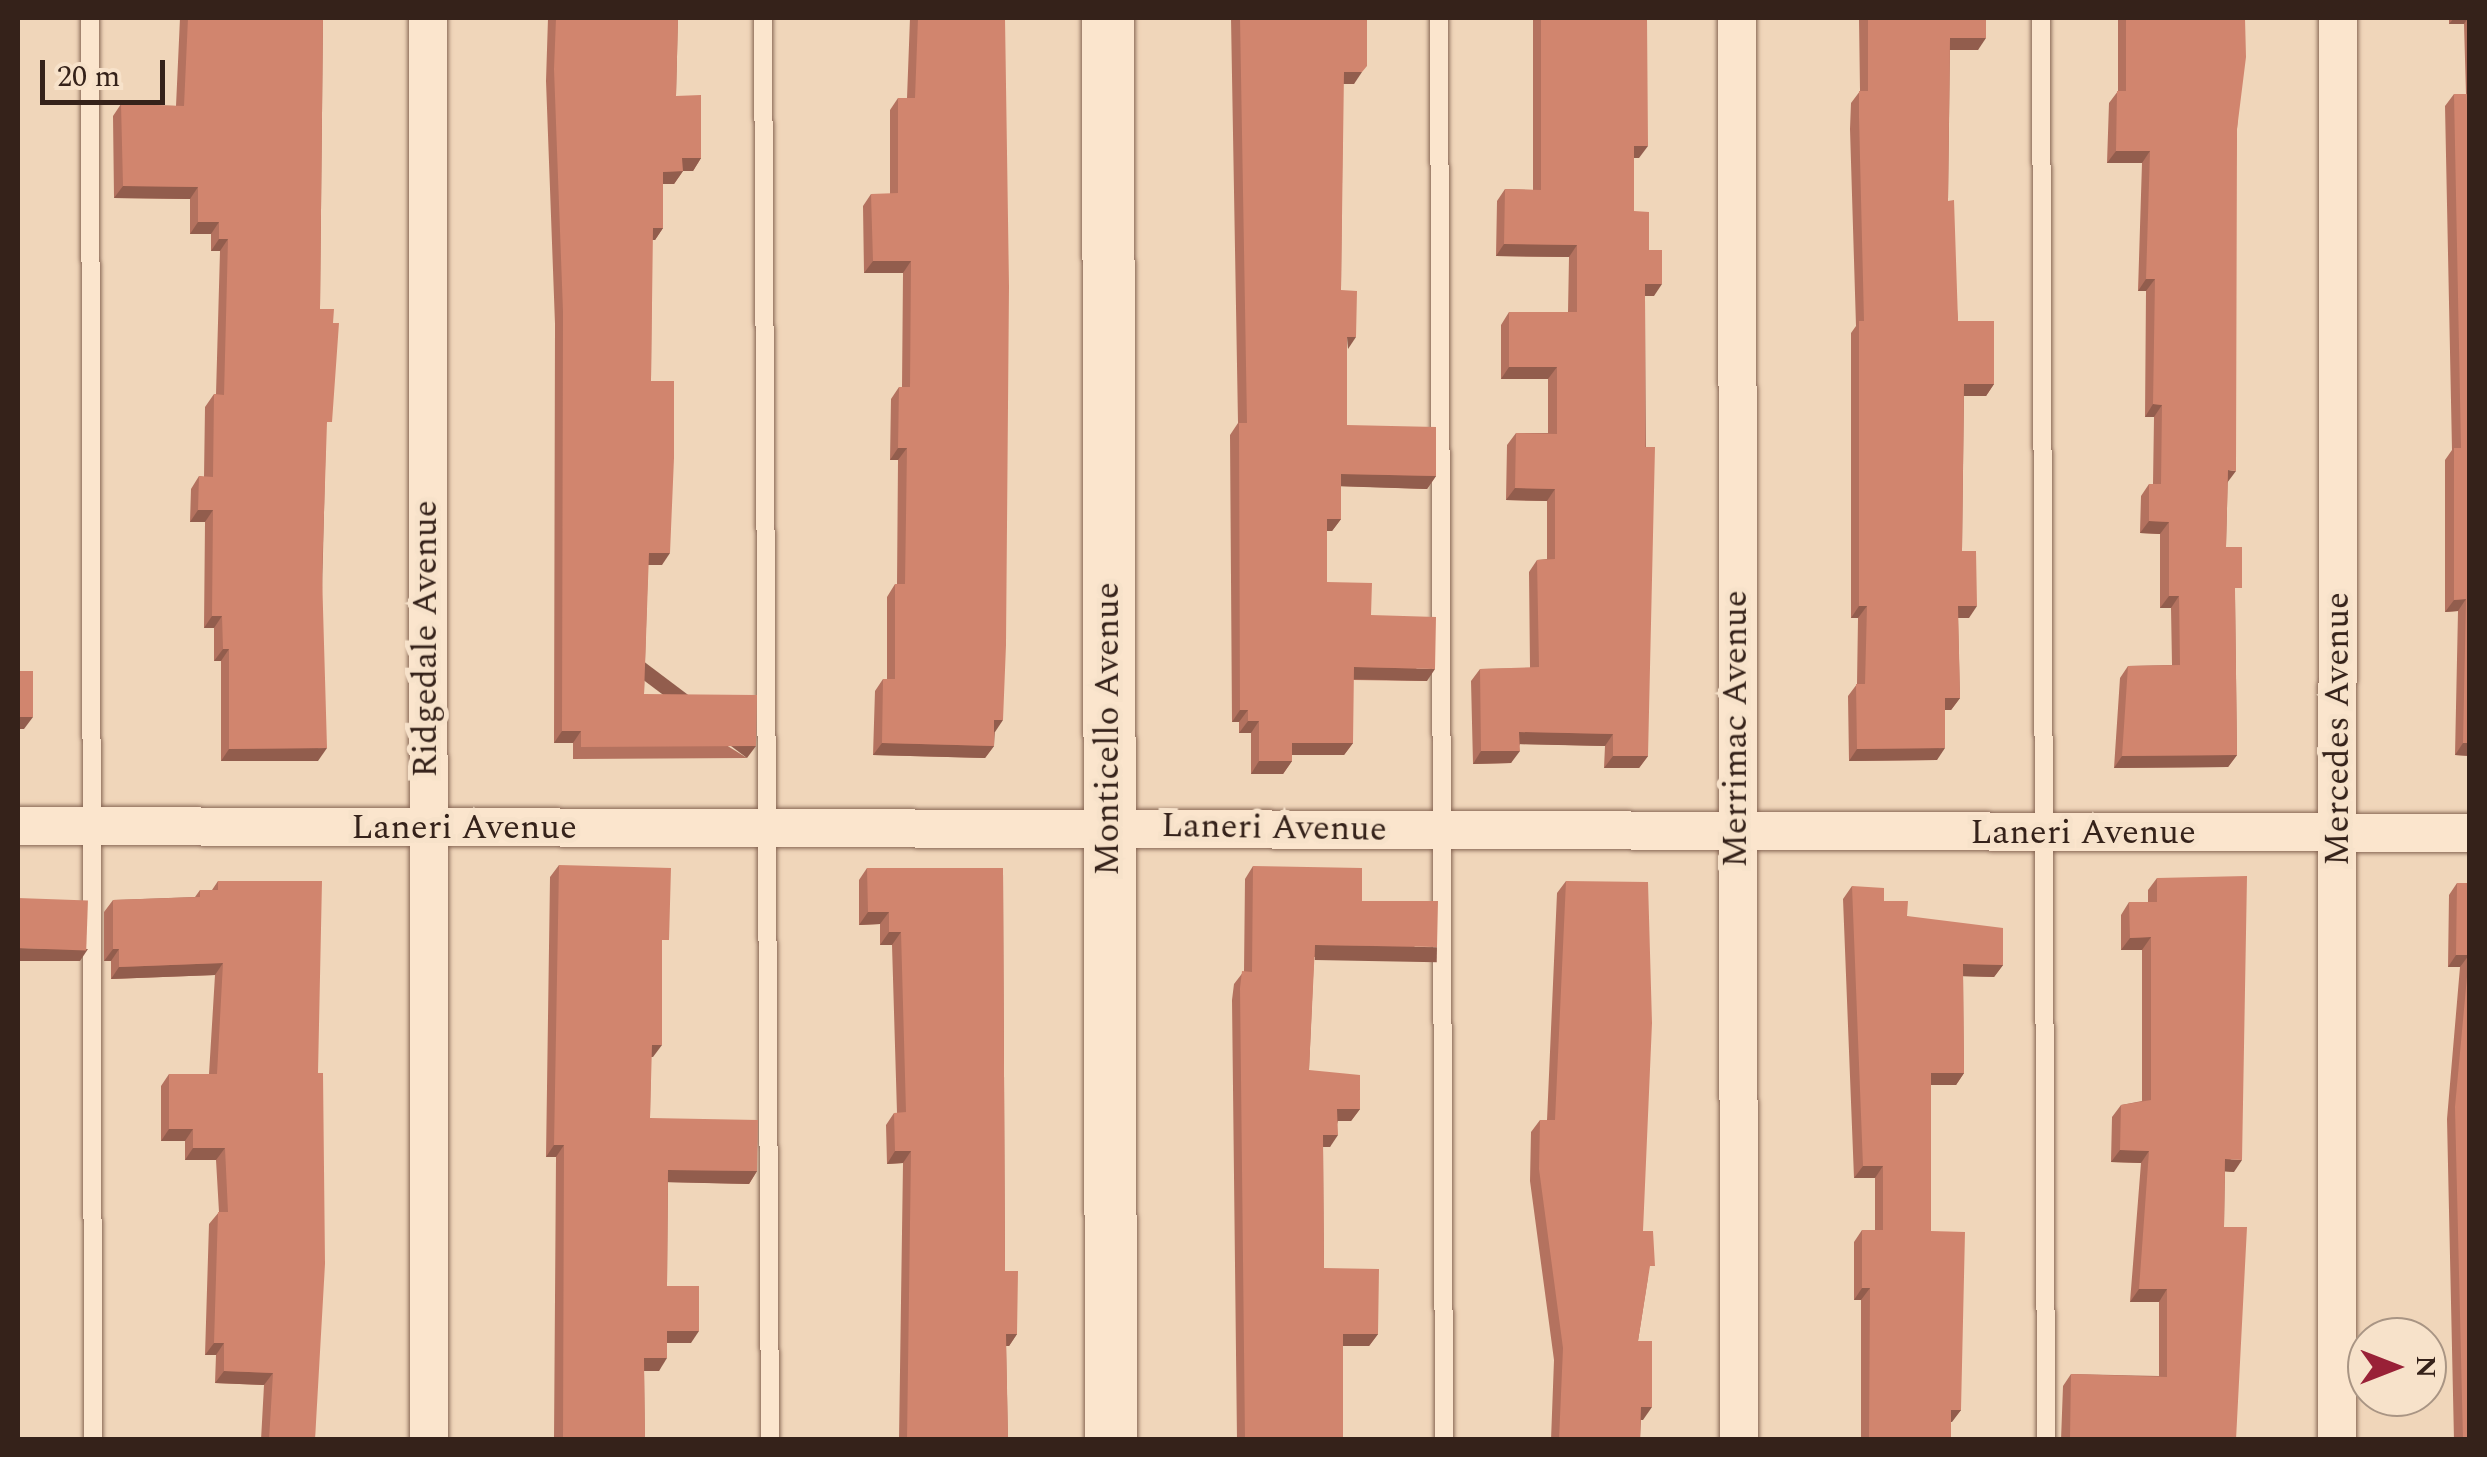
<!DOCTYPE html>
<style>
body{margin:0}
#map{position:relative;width:2487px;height:1457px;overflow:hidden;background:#f0d6ba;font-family:Spectral,serif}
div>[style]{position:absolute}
.roads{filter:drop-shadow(0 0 2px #876654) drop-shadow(0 0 2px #876654)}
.lane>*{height:18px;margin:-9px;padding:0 9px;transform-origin:9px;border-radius:9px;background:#fbe5cd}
.street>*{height:38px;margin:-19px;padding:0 19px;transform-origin:19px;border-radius:19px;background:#fbe5cd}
.secondary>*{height:52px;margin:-26px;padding:0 26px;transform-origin:26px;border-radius:26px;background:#fbe5cd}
.wall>*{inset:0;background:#b4725f}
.shaded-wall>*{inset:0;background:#925d4d;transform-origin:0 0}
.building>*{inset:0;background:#d1856e;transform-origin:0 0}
span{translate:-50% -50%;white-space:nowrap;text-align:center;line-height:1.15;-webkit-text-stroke:10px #f7e2ca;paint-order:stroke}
.street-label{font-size:35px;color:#35221a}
.frame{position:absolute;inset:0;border:20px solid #35221a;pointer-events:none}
.north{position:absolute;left:2347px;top:1317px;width:100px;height:100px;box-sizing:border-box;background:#f7e2ca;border:2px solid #a99584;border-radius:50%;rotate:90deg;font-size:28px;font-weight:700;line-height:40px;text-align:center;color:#35221a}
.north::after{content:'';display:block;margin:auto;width:35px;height:45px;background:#992137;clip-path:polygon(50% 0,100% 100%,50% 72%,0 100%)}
.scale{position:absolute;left:40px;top:60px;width:125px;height:45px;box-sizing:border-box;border:5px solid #35221a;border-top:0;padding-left:12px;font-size:30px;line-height:35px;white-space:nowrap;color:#35221a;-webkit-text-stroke:8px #f7e2ca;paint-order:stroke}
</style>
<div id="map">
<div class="roads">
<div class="lane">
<i style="left:90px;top:18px;width:1422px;rotate:89.88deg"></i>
<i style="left:763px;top:18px;width:1422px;rotate:89.72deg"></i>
<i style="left:1439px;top:18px;width:1422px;rotate:89.8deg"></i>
<i style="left:2041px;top:18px;width:1422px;rotate:89.8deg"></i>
</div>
<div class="street">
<i style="left:428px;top:18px;width:1422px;rotate:89.96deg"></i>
<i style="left:1737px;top:18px;width:1422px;rotate:89.92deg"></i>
<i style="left:18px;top:826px;width:2452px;rotate:0.16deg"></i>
<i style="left:2337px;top:1440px;width:1422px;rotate:-89.96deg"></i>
</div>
<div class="secondary">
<i style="left:1108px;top:18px;width:1422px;rotate:89.88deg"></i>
</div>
</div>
<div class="wall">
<i style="clip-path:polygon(180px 18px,323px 18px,320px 309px,326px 430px,318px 761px,221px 761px,221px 661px,214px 661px,214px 628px,204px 628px,205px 522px,190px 522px,191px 489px,199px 476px,204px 477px,205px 407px,214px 394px,216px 394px,220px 251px,211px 251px,211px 234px,190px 234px,190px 199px,114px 198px,113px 116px,121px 104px,176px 106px)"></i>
<i style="clip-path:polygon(548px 18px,678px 18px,676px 96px,701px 158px,693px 171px,683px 171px,674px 184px,663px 184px,663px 228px,655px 240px,652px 240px,651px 381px,662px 565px,648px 565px,644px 694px,747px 758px,573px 759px,573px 743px,554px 743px,555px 324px,546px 81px)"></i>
<i style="clip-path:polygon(910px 18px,1005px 18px,995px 732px,994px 746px,985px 758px,873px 755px,875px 691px,883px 679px,887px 679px,887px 597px,895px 584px,897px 584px,898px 460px,890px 460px,891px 399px,899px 387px,902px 387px,903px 273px,864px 273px,863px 206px,871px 194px,890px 194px,890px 110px,898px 98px,907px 98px)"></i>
<i style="clip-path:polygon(1231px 18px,1367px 18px,1354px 84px,1343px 84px,1341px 290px,1347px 349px,1347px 425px,1436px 476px,1427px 489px,1341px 486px,1341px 519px,1332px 531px,1327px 531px,1327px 582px,1371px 615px,1427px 681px,1353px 680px,1353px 743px,1344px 755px,1292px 755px,1292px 761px,1283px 774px,1251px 774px,1251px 733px,1239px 733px,1239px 722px,1232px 722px,1230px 435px,1238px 423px)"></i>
<i style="clip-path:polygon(1533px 18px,1647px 18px,1639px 158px,1634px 158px,1634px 211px,1649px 250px,1654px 296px,1645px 296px,1648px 756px,1639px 768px,1604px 768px,1605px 746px,1520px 744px,1511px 763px,1473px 764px,1471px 681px,1480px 669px,1530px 668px,1529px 572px,1537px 560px,1547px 559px,1547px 501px,1506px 500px,1507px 445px,1516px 433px,1548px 433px,1548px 379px,1501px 379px,1501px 325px,1509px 312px,1568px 312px,1569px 257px,1496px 256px,1497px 201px,1505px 189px,1533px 190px)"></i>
<i style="clip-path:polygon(1859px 18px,1986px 18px,1978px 50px,1950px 50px,1948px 201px,1958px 321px,1994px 384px,1986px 396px,1964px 396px,1962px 551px,1969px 618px,1958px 618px,1960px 698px,1951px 710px,1945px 710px,1937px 760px,1849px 761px,1848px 696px,1857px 684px,1858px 618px,1851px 618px,1851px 333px,1856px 326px,1850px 129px,1851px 103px,1860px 91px)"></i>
<i style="clip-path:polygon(2118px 18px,2245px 18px,2237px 129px,2226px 547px,2235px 597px,2237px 755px,2228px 767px,2114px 768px,2120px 678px,2128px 666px,2172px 665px,2171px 608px,2160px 608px,2160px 534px,2140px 533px,2141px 496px,2149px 484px,2153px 484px,2154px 417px,2145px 417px,2146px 291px,2138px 291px,2142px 163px,2107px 163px,2109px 103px,2118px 91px)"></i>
<i style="clip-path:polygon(2449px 18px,2470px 18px,2470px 756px,2455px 755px,2458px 611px,2445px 612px,2445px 460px,2452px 450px,2445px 106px,2454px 94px,2466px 94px,2464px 24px,2449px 24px)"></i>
<i style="clip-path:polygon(559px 865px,662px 951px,653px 1057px,651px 1057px,650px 1118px,757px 1171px,749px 1184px,668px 1182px,667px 1286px,691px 1343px,667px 1343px,659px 1371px,644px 1371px,645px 1440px,554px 1440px,556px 1157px,546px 1157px,550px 877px)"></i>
<i style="clip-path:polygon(1253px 866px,1362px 901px,1429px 959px,1314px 957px,1309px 1070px,1360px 1109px,1351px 1121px,1338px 1121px,1330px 1147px,1323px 1147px,1324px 1268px,1378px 1334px,1369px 1346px,1343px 1346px,1343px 1440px,1237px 1440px,1232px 1000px,1234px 984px,1244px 971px,1245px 879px)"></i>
<i style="clip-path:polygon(867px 868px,1003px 868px,1005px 1271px,1017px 1334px,1009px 1346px,1006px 1346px,1008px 1440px,899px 1440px,903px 1163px,887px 1164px,886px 1125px,894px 1113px,897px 1113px,892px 945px,880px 945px,880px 924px,859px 925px,859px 880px)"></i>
<i style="clip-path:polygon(2157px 878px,2234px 1172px,2225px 1171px,2224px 1227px,2236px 1440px,2061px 1440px,2063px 1386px,2071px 1374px,2159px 1376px,2159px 1302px,2130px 1302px,2141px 1163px,2111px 1162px,2112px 1117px,2121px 1105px,2142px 1101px,2142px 950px,2121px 950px,2121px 915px,2129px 902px,2148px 902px,2148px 890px)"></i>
<i style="clip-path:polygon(218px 881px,318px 1073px,315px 1440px,261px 1440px,264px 1385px,215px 1383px,216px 1355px,205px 1355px,209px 1224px,219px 1212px,216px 1160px,185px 1160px,185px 1141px,161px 1141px,161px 1086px,169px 1074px,209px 1074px,215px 975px,111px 979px,111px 961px,104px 961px,104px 912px,113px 900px,195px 897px,200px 890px,212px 890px)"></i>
<i style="clip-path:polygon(1566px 881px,1643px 1231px,1648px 1277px,1638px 1341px,1643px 1420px,1641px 1420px,1640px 1440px,1551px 1440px,1554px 1360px,1530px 1181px,1531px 1132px,1540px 1120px,1547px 1120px,1557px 893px)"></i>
<i style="clip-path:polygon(2457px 883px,2470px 883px,2470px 1440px,2454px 1440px,2447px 1119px,2460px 967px,2448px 967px,2449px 895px)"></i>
<i style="clip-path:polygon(1852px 886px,1884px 901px,1907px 916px,2003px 965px,1994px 977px,1963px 976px,1964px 1073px,1956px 1085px,1931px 1085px,1931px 1231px,1961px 1410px,1951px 1422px,1951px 1440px,1861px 1440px,1861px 1300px,1854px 1300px,1854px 1242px,1862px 1230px,1875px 1230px,1875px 1178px,1854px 1178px,1843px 899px)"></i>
</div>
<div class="shaded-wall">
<i style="clip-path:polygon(2454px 18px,2468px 18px,2464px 24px,2449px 24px)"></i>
<i style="clip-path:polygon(1950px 38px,1986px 38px,1978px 50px,1942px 50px)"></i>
<i style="clip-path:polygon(1344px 72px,1362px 72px,1354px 84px,1335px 84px)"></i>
<i style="clip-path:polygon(1634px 146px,1648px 146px,1639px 158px,1625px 158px)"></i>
<i style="clip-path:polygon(2116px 151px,2150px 151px,2142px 163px,2107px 163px)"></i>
<i style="clip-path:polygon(682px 158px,701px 158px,693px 171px,673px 171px)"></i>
<i style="clip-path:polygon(683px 171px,674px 184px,655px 184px,663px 172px)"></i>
<i style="clip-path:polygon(123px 186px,198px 187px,190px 199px,114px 198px)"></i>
<i style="clip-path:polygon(198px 222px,219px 222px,211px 234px,190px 234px)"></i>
<i style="clip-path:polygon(653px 228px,663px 228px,655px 240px,644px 240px)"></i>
<i style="clip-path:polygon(219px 239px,228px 239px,220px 251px,211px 251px)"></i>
<i style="clip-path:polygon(1504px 244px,1577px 245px,1569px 257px,1496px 256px)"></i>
<i style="clip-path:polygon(873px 261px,911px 261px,903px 273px,864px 273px)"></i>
<i style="clip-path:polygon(2146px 279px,2155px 279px,2146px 291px,2138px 291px)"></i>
<i style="clip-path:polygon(1645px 284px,1662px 284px,1654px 296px,1637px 296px)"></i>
<i style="clip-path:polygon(1347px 337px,1356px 337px,1348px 349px)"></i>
<i style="clip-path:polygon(1509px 367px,1557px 367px,1548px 379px,1501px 379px)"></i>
<i style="clip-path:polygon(1964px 384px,1994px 384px,1986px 396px,1956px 396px)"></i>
<i style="clip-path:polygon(2153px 404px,2162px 405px,2154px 417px,2145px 417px)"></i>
<i style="clip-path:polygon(898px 448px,907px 448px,898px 460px,890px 460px)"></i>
<i style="clip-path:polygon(2228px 470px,2236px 471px,2227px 483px)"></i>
<i style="clip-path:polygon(1341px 474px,1436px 476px,1427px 489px,1332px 486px)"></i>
<i style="clip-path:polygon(1515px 488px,1555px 489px,1547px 501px,1506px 500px)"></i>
<i style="clip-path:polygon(198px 510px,213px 510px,205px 522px,190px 522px)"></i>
<i style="clip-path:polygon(1327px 519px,1341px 519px,1332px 531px,1318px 531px)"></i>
<i style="clip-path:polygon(2149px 521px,2169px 522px,2160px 534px,2140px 533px)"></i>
<i style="clip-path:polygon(649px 553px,670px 553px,662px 565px,640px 565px)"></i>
<i style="clip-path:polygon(2169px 596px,2179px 596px,2171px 608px,2160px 608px)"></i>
<i style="clip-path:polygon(2466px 599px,2458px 611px,2445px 612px,2454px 600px)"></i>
<i style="clip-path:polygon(1859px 606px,1867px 606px,1858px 618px,1851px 618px)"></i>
<i style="clip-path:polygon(1958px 606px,1977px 606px,1969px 618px,1950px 618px)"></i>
<i style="clip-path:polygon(212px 616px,222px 616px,214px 628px,204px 628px)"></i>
<i style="clip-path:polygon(223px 649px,229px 649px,221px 661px,214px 661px)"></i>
<i style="clip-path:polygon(1354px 667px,1435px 669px,1427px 681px,1345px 679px)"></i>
<i style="clip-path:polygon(1945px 698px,1960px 698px,1951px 710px,1936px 710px)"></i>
<i style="clip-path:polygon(1240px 710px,1248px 710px,1239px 722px,1232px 722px)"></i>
<i style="clip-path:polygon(18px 717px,33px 717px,24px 729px,18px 729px)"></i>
<i style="clip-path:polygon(994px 720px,1003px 720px,995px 732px,986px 732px)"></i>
<i style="clip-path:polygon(1248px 721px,1259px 721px,1251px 733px,1239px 733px)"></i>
<i style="clip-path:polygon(562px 731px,581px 731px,573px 743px,554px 743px)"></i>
<i style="clip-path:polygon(1519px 732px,1613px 734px,1605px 746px,1511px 744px)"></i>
<i style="clip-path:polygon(882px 743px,994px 746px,985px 758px,873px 755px)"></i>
<i style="clip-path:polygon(1292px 743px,1353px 743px,1344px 755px,1283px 755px)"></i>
<i style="clip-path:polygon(2463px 743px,2470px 743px,2470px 756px,2455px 755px)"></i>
<i style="left:756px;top:746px;width:15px;height:175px;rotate:127deg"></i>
<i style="clip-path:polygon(327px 748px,318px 761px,221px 761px,229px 749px)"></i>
<i style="clip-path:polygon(1945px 748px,1937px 760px,1849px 761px,1857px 749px)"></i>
<i style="clip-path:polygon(1481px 751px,1520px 751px,1511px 763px,1473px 764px)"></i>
<i style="clip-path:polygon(2237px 755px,2228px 767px,2114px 768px,2122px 756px)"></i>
<i style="clip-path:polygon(1613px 756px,1648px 756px,1639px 768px,1604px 768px)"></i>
<i style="clip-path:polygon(1259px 761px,1292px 761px,1283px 774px,1251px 774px)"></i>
<i style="clip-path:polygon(868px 912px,889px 912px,880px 924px,859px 925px)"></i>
<i style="clip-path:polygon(889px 932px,901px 932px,892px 945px,880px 945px)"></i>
<i style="clip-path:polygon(2151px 937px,2142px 950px,2121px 950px,2130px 938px)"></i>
<i style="left:1315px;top:945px;width:122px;height:15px;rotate:1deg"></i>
<i style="clip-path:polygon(18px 948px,88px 949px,80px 961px,18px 961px)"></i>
<i style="clip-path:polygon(113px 949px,119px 949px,111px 961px,104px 961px)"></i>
<i style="clip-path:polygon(2456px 955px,2469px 955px,2460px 967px,2448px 967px)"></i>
<i style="clip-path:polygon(223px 963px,215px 975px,111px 979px,119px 967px)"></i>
<i style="clip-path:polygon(1963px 964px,2003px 965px,1994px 977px,1955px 976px)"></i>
<i style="clip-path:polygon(652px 1045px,662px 1045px,653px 1057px,643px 1057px)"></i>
<i style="clip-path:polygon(1931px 1073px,1964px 1073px,1956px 1085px,1922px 1085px)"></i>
<i style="clip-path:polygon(1337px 1109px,1360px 1109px,1351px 1121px,1329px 1121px)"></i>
<i style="clip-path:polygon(169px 1129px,193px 1129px,185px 1141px,161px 1141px)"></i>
<i style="clip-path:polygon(1323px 1135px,1338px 1135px,1330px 1147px,1314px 1147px)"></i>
<i style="clip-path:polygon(554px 1145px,564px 1145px,556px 1157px,546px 1157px)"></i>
<i style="clip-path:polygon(193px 1148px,225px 1148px,216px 1160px,185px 1160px)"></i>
<i style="clip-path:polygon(2120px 1150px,2149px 1151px,2141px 1163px,2111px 1162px)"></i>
<i style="clip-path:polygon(895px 1151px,911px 1151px,903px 1163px,887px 1164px)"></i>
<i style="clip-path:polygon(2225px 1159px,2242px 1160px,2234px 1172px,2217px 1171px)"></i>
<i style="clip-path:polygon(1863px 1166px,1883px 1166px,1875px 1178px,1854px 1178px)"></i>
<i style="clip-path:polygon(668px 1170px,757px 1171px,749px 1184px,660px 1182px)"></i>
<i style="clip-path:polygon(1862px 1288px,1870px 1288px,1861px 1300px,1854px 1300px)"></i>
<i style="clip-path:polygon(2139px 1289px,2167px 1289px,2159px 1302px,2130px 1302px)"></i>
<i style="clip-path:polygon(667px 1331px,699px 1331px,691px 1343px,659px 1343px)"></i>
<i style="clip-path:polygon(1006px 1334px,1017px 1334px,1009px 1346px,997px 1346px)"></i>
<i style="clip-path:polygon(1343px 1334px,1378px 1334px,1369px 1346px,1334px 1346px)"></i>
<i style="clip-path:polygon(214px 1343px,224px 1343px,216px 1355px,205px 1355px)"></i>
<i style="clip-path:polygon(644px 1358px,667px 1358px,659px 1371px,636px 1371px)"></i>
<i style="clip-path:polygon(224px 1371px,273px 1373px,264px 1385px,215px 1383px)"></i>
<i style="clip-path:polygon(1641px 1407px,1652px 1407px,1643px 1420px,1632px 1419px)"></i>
<i style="clip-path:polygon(1951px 1410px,1961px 1410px,1952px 1422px,1942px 1422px)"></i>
<i style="clip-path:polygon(2070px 1438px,2136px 1440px,2068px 1440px)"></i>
</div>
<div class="building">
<i style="clip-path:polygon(188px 18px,323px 18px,320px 309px,334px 309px,333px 323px,339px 323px,332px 422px,327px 422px,322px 574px,327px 748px,229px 749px,229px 649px,223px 649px,222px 616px,212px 616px,213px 510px,198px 510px,199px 476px,213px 477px,214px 394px,224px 395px,228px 239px,219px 239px,219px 222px,198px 222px,198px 187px,123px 186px,121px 104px,184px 106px)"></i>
<i style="clip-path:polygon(556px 18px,678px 18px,676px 96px,701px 95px,701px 158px,682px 158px,683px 171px,663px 172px,663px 228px,653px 228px,651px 381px,674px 381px,674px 458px,670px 553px,649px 553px,644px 694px,757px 695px,756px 746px,581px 747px,581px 731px,562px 731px,563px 312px,554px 69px)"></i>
<i style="clip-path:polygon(918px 18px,1005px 18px,1009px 286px,1006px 645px,1003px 720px,994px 720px,994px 746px,882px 743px,883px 679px,895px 679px,895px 584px,905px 584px,907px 448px,898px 448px,899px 387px,910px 387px,911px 261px,873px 261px,871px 194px,898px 193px,898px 98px,915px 98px)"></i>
<i style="clip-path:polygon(1240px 18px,1367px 18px,1367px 66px,1362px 72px,1344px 72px,1341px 290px,1357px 291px,1356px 337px,1347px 337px,1347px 425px,1436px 427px,1436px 476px,1341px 474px,1341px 519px,1327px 519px,1327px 582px,1372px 583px,1371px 615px,1436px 617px,1435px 669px,1354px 667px,1353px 743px,1292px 743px,1292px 761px,1259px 761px,1259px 721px,1248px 721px,1248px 710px,1240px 710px,1239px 423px,1247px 423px)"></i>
<i style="clip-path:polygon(1541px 18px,1647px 18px,1648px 146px,1634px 146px,1634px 211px,1649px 212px,1649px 250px,1662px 250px,1662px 284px,1645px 284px,1645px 447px,1655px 447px,1648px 756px,1613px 756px,1613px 734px,1519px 732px,1520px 751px,1481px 751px,1480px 669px,1539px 667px,1537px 560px,1555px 559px,1555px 489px,1515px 488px,1516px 433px,1557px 434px,1557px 367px,1509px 367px,1509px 312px,1577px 312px,1577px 245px,1504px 244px,1505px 189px,1541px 190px)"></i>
<i style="clip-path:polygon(1868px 18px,1986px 18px,1986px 38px,1950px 38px,1948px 201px,1954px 200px,1958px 321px,1994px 321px,1994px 384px,1964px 384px,1962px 551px,1976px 551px,1977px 606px,1958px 606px,1960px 698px,1945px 698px,1945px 748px,1857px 749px,1856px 684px,1865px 684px,1867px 606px,1859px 606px,1859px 321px,1864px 321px,1859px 117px,1859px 91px,1868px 91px)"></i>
<i style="clip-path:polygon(2126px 18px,2245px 18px,2246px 57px,2237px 129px,2236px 471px,2228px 470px,2226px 547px,2242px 547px,2242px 588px,2235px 588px,2237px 755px,2122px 756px,2128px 666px,2180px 665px,2179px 596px,2169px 596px,2169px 522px,2149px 521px,2149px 484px,2161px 484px,2162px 405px,2153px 404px,2155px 279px,2146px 279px,2150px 151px,2116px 151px,2117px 91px,2126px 91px)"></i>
<i style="clip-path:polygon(2454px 94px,2470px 94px,2470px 743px,2463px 743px,2466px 599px,2454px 600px,2454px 448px,2461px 448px)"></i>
<i style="left:18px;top:671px;width:15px;height:46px"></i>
<i style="clip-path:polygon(559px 865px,671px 868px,669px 940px,662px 940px,662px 1045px,652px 1045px,650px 1118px,758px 1120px,757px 1171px,668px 1170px,667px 1286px,699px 1286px,699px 1331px,667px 1331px,667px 1358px,644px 1358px,645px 1440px,563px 1440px,564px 1145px,554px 1145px)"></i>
<i style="clip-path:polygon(1253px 866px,1362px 868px,1362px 901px,1438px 901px,1437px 947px,1315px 945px,1309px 1070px,1360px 1075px,1360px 1109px,1337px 1109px,1338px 1135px,1323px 1135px,1324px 1268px,1379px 1269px,1378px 1334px,1343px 1334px,1343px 1440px,1245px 1440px,1240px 988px,1242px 971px,1252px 972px)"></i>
<i style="clip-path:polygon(867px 868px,1003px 868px,1005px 1271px,1018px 1271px,1017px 1334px,1006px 1334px,1008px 1440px,907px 1440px,911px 1151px,895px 1151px,894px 1113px,906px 1112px,901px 932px,889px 932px,889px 912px,868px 912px)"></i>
<i style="clip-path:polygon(2247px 876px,2242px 1160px,2225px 1159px,2224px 1227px,2247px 1227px,2236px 1440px,2070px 1438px,2071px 1374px,2167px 1377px,2167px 1289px,2139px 1289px,2149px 1151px,2120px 1150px,2121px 1105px,2151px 1100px,2151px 937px,2130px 938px,2129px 902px,2157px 902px,2157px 878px)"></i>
<i style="clip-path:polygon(218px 881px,322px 881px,318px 1073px,323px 1073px,325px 1264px,315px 1440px,269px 1440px,273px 1373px,224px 1371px,224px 1343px,214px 1343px,218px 1212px,228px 1212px,225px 1148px,193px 1148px,193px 1129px,169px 1129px,169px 1074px,217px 1074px,223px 963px,119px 967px,119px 949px,113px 949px,113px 900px,200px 897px,200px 890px,218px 890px)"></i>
<i style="clip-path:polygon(1566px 881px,1648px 882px,1652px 1023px,1643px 1231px,1653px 1231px,1655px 1266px,1650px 1266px,1638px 1341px,1652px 1341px,1652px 1407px,1641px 1407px,1640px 1440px,1559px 1440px,1563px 1348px,1539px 1169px,1540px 1120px,1555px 1120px)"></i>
<i style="clip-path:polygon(2457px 883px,2470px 883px,2470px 1440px,2463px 1440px,2455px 1107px,2469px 955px,2456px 955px)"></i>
<i style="clip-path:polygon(1852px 886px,1884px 888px,1884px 901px,1908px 901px,1907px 916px,2003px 928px,2003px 965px,1963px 964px,1964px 1073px,1931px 1073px,1931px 1231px,1965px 1232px,1961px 1410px,1951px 1410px,1951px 1440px,1869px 1440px,1870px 1288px,1862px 1288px,1862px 1230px,1883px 1230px,1883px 1166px,1863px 1166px)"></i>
<i style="left:18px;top:898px;width:70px;height:50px;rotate:2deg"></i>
</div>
<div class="street-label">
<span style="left:426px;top:639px;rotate:-90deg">Ridgedale Avenue</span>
<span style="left:1108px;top:729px;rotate:-90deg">Monticello Avenue</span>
<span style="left:1736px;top:729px;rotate:-90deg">Merrimac Avenue</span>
<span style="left:2338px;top:729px;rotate:-90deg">Mercedes Avenue</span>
<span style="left:464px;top:828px">Laneri Avenue</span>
<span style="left:1274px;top:828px;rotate:1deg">Laneri Avenue</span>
<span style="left:2083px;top:833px">Laneri Avenue</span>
</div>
<div class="frame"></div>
<div class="north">N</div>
<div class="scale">20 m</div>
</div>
